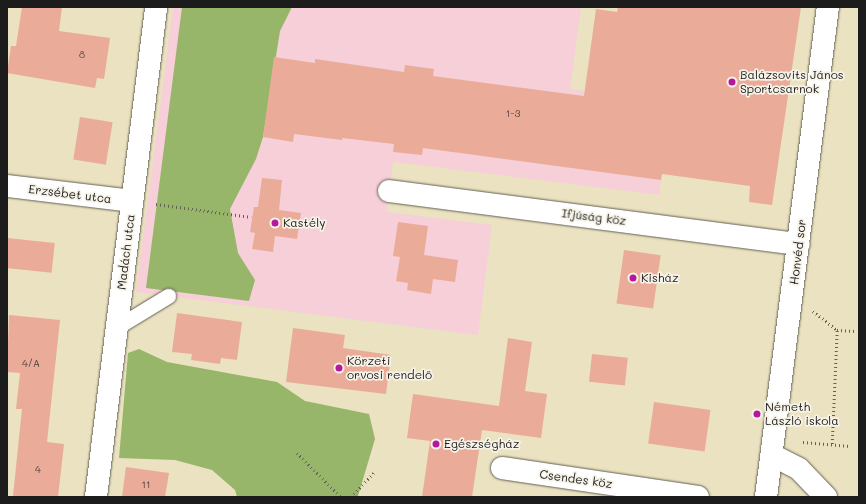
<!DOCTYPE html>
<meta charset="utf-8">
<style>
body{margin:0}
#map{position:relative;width:866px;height:504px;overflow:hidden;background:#eae2c0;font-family:Mali,sans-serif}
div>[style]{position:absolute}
.built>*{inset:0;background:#f6cfd9}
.forest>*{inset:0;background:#97b669}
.building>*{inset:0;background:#eaac98;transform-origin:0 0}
.path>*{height:2.5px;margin-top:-1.25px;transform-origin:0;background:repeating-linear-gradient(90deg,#646155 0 1px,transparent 0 4px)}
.roads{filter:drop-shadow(0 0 1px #646155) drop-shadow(0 0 1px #646155)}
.lane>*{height:15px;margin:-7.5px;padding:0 7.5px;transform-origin:7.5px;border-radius:7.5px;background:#fff}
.street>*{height:22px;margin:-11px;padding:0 11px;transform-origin:11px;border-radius:11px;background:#fff}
.dots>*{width:11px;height:11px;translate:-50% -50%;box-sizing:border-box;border:2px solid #f7f3e8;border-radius:50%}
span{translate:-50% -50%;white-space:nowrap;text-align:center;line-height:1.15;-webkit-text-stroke:3.5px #f7f3e8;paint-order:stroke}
.number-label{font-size:10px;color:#50403b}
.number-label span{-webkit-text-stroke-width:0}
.poi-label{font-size:12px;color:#1c1c1c}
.left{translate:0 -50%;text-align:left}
.street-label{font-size:12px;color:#1c1c1c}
.frame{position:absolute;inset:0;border:8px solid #1c1c1c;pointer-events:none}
</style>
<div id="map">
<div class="built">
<i style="clip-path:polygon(173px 7px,581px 7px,570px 89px,672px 103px,659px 195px,393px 162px,387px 212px,492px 225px,478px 335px,136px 292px)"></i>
</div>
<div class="forest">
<i style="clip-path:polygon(182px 7px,292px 7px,280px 31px,263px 137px,256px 159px,230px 209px,238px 253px,255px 280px,249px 301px,146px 288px)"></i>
<i style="clip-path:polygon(139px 349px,167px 362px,277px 382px,305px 401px,369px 414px,375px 439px,358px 496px,237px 497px,235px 490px,212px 470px,175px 460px,119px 458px,128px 353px)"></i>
</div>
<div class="building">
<i style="clip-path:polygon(22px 7px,62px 7px,59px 31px,110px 38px,104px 79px,97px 78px,95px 88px,7px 73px,11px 46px,16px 46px)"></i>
<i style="clip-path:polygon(618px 7px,801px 7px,772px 205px,749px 202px,750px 186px,662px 174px,661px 180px,423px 148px,422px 155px,393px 152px,394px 144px,342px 138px,342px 140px,294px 134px,293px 142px,263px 137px,274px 57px,315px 63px,315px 59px,404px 72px,405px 65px,434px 69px,433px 76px,584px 96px,596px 9px,617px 12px)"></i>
<i style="left:80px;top:117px;width:33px;height:43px;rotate:9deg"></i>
<i style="clip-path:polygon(262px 178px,282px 180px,279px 210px,301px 213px,297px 239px,275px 236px,273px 252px,252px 249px,255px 233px,250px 232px,254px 207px,258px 207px)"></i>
<i style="clip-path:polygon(398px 222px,428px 226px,424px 255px,458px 260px,455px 282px,433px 279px,431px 294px,407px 290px,408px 283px,396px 281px,400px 257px,393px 256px)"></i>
<i style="left:7px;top:238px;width:48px;height:30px;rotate:6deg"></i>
<i style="left:624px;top:250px;width:37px;height:54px;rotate:8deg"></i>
<i style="clip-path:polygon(177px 313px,242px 322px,237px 360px,221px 358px,220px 364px,191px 360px,192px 354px,172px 352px)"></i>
<i style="clip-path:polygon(9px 315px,60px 320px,47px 442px,64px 444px,58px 497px,13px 496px,22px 409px,16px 409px,20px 373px,7px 372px)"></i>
<i style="clip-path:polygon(293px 328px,345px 335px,343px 348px,391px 355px,386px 394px,286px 382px)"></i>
<i style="clip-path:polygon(508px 338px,532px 342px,525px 391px,547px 394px,541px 438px,482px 430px,472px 497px,422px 497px,430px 441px,407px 438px,413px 394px,499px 406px)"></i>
<i style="left:592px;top:354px;width:36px;height:28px;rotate:6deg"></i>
<i style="left:654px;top:402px;width:57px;height:42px;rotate:8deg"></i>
<i style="clip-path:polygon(126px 467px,169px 473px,165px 497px,122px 497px)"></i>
</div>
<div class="path">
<i style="left:156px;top:204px;width:96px;rotate:7.8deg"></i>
<i style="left:813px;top:311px;width:31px;rotate:38deg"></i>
<i style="left:837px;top:330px;width:19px;rotate:3deg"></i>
<i style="left:803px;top:442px;width:47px;rotate:4.9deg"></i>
<i style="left:832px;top:444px;width:114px;rotate:-87.5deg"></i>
<i style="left:297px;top:453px;width:62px;rotate:45deg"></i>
<i style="left:351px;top:497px;width:33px;rotate:-47deg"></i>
</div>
<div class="roads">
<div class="lane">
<i style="left:117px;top:327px;width:60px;rotate:-31.3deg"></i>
</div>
<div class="street">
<i style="left:7px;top:186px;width:126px;rotate:6.8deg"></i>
<i style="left:389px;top:191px;width:413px;rotate:7.4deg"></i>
<i style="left:772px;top:455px;width:30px;rotate:27deg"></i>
<i style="left:799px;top:469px;width:39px;rotate:46deg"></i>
<i style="left:502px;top:468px;width:198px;rotate:8.4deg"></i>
<i style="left:96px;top:497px;width:494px;rotate:-83deg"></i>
<i style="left:766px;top:497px;width:494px;rotate:-82.8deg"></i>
</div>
</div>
<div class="dots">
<i style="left:732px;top:82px;background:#b5179e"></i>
<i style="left:275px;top:223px;background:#b5179e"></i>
<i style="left:633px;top:278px;background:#b5179e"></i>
<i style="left:339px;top:368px;background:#b5179e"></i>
<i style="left:757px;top:414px;background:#b5179e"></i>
<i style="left:436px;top:444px;background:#b5179e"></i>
</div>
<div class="number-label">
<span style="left:82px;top:55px">8</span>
<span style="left:513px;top:114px">1-3</span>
<span style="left:31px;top:364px">4/A</span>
<span style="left:38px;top:470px">4</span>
<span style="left:146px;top:485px">11</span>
</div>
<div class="poi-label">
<span class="left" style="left:740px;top:82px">Balázsovits János<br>Sportcsarnok</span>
<span class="left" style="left:283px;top:223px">Kastély</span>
<span class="left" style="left:641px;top:278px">Kisház</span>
<span class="left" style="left:347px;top:368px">Körzeti<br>orvosi rendelő</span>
<span class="left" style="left:765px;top:414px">Németh<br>László iskola</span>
<span class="left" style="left:444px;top:444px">Egészségház</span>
</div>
<div class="street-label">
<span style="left:70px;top:194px;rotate:7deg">Erzsébet utca</span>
<span style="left:594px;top:217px;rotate:7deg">Ifjúság köz</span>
<span style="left:126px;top:252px;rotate:-83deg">Madách utca</span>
<span style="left:798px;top:252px;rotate:-83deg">Honvéd sor</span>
<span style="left:576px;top:479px;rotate:8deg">Csendes köz</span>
</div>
<div class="frame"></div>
</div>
